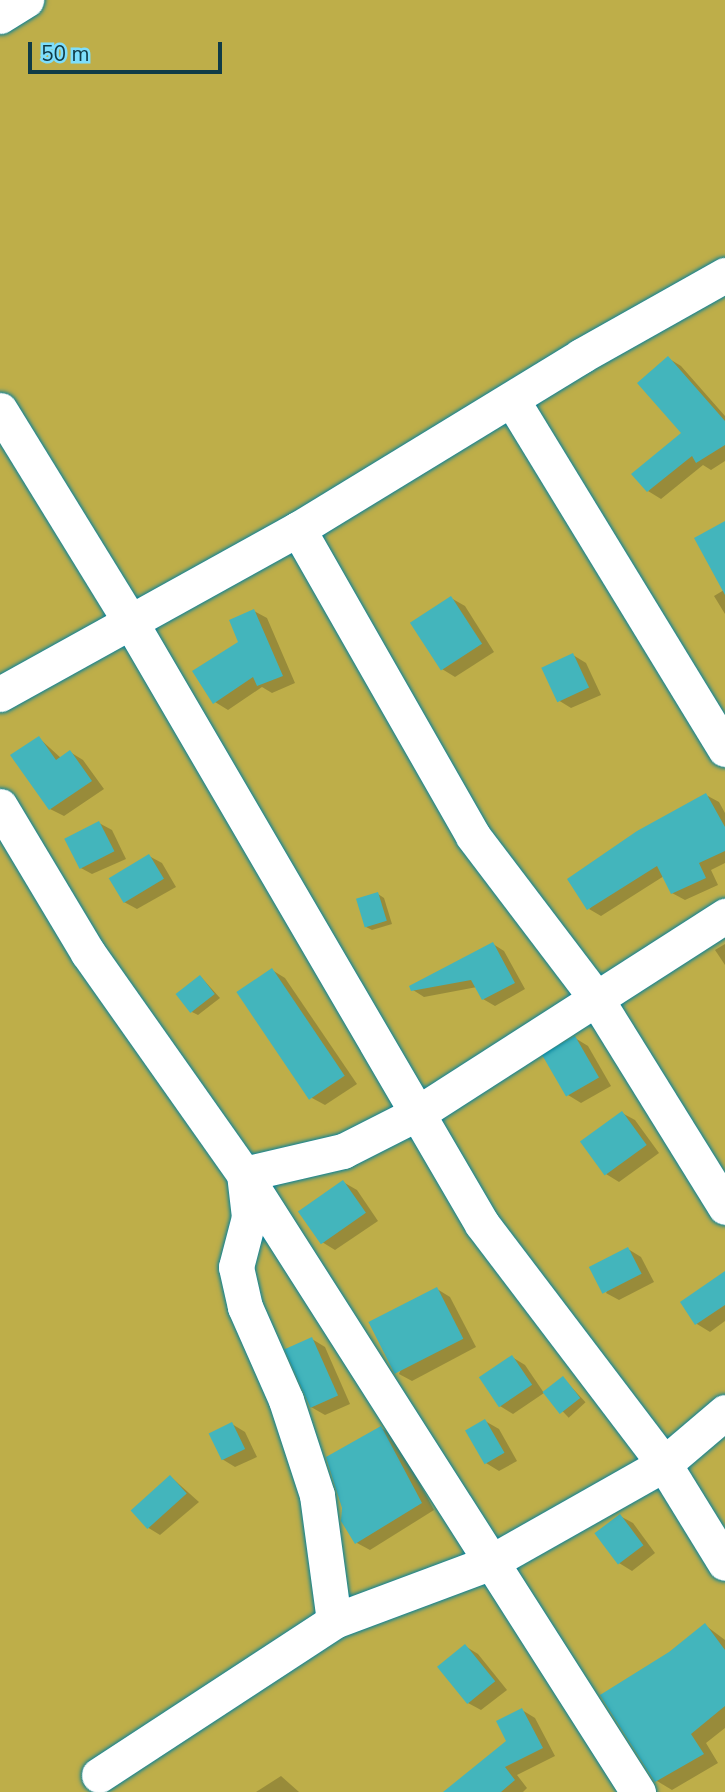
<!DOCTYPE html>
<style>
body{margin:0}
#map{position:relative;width:725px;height:1792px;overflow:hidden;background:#7ddefc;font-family:"Nunito Sans",sans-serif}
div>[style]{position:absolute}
.green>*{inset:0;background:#beae49;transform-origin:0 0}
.shadow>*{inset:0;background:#0003;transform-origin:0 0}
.building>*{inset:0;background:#43b5bc;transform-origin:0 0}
.roads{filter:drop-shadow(0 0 2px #007f9c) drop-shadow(0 0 2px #007f9c)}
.minor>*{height:35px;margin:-17.5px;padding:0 17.5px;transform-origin:17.5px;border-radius:17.5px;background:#fff}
span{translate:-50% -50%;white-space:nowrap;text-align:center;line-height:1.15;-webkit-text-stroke:7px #7ddefc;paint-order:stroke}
.scale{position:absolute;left:28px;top:42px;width:194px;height:32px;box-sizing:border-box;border:4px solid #103b47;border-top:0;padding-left:9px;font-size:21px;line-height:24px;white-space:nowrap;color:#103b47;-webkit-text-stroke:5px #7ddefc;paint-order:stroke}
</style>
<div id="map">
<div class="green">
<i style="left:0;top:0;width:725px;height:1792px"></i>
</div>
<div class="shadow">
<i style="clip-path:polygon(668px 358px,681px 366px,725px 416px,725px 461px,711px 470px,703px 465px,661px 499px,648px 491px,683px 434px)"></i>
<i style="clip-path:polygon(725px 523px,725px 614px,714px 596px,724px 590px)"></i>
<i style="clip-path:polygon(451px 598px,465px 606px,494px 652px,455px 677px,442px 669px)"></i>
<i style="clip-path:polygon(254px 611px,267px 618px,295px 683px,272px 693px,262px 687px,228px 710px,215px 702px)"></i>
<i style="clip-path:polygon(573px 655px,586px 663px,601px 695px,571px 708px,558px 700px)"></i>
<i style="clip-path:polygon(39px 738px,62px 759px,70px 752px,83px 760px,104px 789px,64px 816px,50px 809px)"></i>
<i style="clip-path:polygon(706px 795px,719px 802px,725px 813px,725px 863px,711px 870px,718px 885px,685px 900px,672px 893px,664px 876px,601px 916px,589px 909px)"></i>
<i style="clip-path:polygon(99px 823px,112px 830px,126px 859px,92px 874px,79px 867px)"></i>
<i style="clip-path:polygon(149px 856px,162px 863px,176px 887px,137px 909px,124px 902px)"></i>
<i style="clip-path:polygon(378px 894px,384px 898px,392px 924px,372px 930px,366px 927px)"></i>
<i style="clip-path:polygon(493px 944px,504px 951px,525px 989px,495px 1006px,483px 999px,477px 987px,424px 997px,413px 990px)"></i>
<i style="clip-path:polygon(725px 944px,725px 965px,715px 950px)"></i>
<i style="clip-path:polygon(272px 970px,285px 978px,357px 1084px,325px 1105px,312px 1098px)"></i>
<i style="clip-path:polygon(201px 977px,220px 998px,198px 1015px,192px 1012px)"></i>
<i style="clip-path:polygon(575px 1038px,588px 1046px,611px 1086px,581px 1103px,568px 1095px)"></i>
<i style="clip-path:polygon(622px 1113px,635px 1120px,659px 1153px,619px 1182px,606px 1174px)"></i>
<i style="clip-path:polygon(343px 1182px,357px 1190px,378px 1221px,335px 1250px,322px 1242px)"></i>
<i style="clip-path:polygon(628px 1249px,641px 1257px,654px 1282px,619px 1300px,606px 1293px)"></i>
<i style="clip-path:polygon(725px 1273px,725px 1321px,710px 1332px,697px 1324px,682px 1302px)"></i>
<i style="clip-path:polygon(437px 1289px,450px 1297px,476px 1347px,412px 1381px,399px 1374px)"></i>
<i style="clip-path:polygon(312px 1339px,325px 1347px,350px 1404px,325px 1415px,311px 1407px)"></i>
<i style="clip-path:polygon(512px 1357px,525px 1365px,544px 1393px,513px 1414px,500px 1406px,481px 1378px)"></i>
<i style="left:563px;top:1378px;width:33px;height:23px;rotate:47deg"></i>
<i style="clip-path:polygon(485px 1421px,499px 1429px,517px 1461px,499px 1471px,486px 1463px)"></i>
<i style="clip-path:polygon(232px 1424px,245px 1432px,257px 1457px,235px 1467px,222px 1459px)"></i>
<i style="clip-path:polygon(381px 1428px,394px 1435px,434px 1510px,370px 1550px,357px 1543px)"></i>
<i style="clip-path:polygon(171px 1477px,199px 1502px,160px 1535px,147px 1527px)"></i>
<i style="clip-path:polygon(620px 1516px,633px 1523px,655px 1553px,632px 1571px,619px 1563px)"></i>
<i style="clip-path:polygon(705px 1625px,725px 1640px,725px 1728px,706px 1743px,718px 1763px,672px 1790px,657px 1781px,603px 1696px,670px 1654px)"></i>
<i style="clip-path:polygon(465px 1646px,478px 1654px,507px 1690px,481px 1710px,468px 1703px)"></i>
<i style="clip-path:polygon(522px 1710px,535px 1718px,555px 1756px,517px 1775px,527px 1788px,523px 1792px,446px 1792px,508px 1741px)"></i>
<i style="clip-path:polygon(281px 1776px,299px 1792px,256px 1792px)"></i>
</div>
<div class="building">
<i style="clip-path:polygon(668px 356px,725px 421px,725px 445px,696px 463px,692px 456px,647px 492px,631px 474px,681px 433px,637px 383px)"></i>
<i style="clip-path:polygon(725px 521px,725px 595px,694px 538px)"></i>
<i style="left:451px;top:596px;width:57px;height:49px;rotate:57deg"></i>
<i style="clip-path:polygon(254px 609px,283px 676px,257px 686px,253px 677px,213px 704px,192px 671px,238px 642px,229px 620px)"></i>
<i style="left:573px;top:653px;width:38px;height:35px;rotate:65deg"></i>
<i style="clip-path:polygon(39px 736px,56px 760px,70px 750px,92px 781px,49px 810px,10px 755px)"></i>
<i style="clip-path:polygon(706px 793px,725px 827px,725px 851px,699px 863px,706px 878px,671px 894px,657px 866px,587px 910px,567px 879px,637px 831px)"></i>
<i style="left:99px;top:821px;width:34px;height:39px;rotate:63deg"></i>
<i style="left:149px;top:854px;width:29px;height:47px;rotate:59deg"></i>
<i style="left:378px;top:892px;width:30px;height:23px;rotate:73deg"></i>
<i style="clip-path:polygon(493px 942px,515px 983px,482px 1000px,471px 980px,411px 991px,409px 986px)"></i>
<i style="left:272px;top:968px;width:130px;height:43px;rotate:56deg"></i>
<i style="left:200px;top:975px;width:24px;height:31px;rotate:52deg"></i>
<i style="left:575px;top:1036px;width:48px;height:38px;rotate:60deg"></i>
<i style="left:622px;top:1111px;width:42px;height:52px;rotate:54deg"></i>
<i style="left:343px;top:1180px;width:40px;height:55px;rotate:55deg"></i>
<i style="left:628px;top:1247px;width:30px;height:44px;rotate:63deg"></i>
<i style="clip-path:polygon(725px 1271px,725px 1305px,695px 1325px,680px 1302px)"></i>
<i style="left:437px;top:1287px;width:58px;height:77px;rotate:63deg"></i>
<i style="left:312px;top:1337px;width:64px;height:30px;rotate:66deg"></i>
<i style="left:512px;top:1355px;width:36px;height:40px;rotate:56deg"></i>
<i style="left:563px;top:1376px;width:28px;height:26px;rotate:52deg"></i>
<i style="left:485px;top:1419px;width:39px;height:23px;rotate:60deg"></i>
<i style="left:232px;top:1422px;width:30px;height:26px;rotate:64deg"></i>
<i style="clip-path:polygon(381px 1426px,422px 1503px,355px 1544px,341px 1521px,342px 1508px,326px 1457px)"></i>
<i style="left:170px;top:1475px;width:25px;height:53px;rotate:48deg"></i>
<i style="left:620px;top:1514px;width:39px;height:32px;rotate:53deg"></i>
<i style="clip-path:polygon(705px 1623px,725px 1650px,725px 1706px,691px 1734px,704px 1754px,655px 1782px,600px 1695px,669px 1652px)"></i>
<i style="left:465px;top:1644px;width:48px;height:36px;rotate:51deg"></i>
<i style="clip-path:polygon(522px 1708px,543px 1748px,505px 1767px,515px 1780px,501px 1792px,443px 1792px,506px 1741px,496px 1721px)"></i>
</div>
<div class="roads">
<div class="minor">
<i style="left:0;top:16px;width:31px;rotate:-32deg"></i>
<i style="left:512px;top:400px;width:409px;rotate:58.6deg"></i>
<i style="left:0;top:410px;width:248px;rotate:58.4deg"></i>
<i style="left:130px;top:621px;width:698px;rotate:59.73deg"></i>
<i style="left:482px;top:1224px;width:301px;rotate:52.8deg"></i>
<i style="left:664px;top:1464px;width:116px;rotate:58.4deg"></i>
<i style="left:298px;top:529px;width:353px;rotate:60.3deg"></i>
<i style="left:473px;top:836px;width:202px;rotate:52.8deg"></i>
<i style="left:595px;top:997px;width:247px;rotate:58.2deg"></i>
<i style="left:0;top:694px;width:341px;rotate:-29deg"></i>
<i style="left:298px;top:529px;width:332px;rotate:-31.4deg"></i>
<i style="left:581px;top:356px;width:165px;rotate:-29.4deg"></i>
<i style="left:0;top:806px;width:171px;rotate:59.1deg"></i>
<i style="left:88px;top:953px;width:271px;rotate:54.8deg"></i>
<i style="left:244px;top:1174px;width:733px;rotate:57.48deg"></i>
<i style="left:334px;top:1621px;width:127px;rotate:-97.7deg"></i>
<i style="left:317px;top:1495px;width:100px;rotate:-108.1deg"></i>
<i style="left:286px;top:1400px;width:102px;rotate:-113.8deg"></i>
<i style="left:245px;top:1307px;width:41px;rotate:-102.7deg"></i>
<i style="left:236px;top:1267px;width:52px;rotate:-75.4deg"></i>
<i style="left:249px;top:1217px;width:43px;rotate:-96.6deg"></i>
<i style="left:244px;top:1174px;width:102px;rotate:-13.1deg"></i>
<i style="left:343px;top:1151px;width:84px;rotate:-26.9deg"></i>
<i style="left:418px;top:1113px;width:365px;rotate:-32.7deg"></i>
<i style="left:99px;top:1775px;width:281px;rotate:-33.2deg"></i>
<i style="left:334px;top:1621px;width:165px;rotate:-20.5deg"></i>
<i style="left:489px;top:1563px;width:201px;rotate:-29.5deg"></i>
<i style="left:664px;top:1464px;width:80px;rotate:-40.4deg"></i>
</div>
</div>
<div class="scale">50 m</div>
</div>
